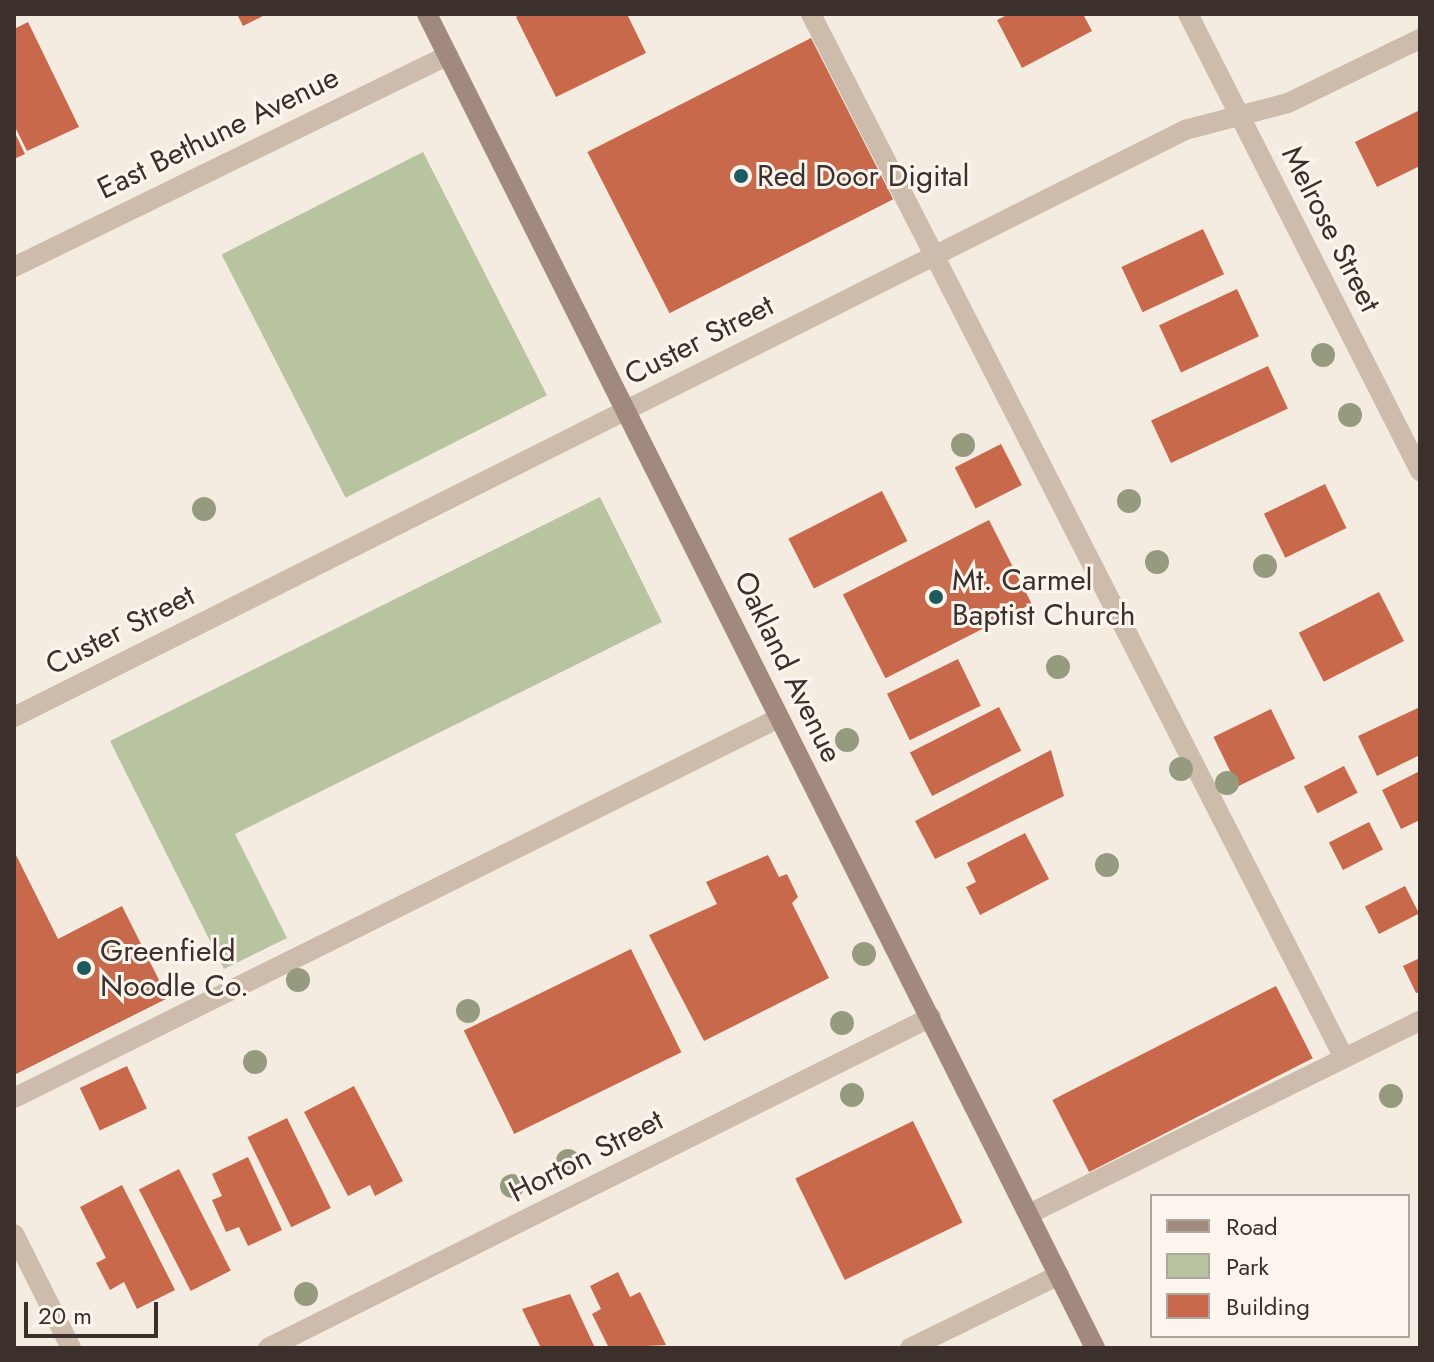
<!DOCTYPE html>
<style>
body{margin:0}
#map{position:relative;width:1434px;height:1362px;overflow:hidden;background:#f4ebe1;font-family:Jost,sans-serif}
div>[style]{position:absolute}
.green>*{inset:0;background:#b8c4a0;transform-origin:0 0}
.building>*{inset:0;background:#c8694b;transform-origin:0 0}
.lane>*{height:20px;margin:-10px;padding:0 10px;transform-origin:10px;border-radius:10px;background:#cdbbac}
.street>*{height:20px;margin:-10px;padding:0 10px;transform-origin:10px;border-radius:10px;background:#cdbbac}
.secondary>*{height:20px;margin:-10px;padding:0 10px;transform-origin:10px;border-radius:10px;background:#a18a7d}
.trees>*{width:24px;height:24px;margin:-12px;border-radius:50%;background:#969b7f}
.dots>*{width:22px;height:22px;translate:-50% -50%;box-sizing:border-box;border:4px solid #fbf5ee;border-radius:50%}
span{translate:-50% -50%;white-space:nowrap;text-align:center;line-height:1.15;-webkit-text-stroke:6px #fbf5ee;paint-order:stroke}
.street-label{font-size:30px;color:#3b302b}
.poi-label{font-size:30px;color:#3b302b}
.left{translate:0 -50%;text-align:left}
.frame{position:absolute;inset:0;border:16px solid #3b302b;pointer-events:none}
.legend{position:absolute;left:1150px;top:1194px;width:260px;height:144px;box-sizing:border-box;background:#fbf5ee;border:2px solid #aea6a0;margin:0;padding:10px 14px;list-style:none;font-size:24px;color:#3b302b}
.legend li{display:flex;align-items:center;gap:16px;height:40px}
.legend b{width:40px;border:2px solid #aea6a0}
.scale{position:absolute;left:24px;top:1302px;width:134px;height:36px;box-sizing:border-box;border:4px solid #3b302b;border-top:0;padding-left:10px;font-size:24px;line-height:28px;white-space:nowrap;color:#3b302b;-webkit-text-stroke:6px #fbf5ee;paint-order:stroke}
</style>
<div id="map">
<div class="green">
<i style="left:423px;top:152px;width:273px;height:226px;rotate:63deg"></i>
<i style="clip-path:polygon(600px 497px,662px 622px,235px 834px,287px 938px,224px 969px,110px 741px)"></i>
</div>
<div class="building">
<i style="clip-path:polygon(237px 14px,267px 14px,243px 26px)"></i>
<i style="clip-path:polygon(522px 14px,627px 14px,646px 53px,556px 97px,516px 17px)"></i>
<i style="clip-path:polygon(1009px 14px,1083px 14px,1092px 31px,1022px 68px,997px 20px)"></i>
<i style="clip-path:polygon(28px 22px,79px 127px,27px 151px,14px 125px,14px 29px)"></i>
<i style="left:811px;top:38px;width:181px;height:251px;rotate:63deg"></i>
<i style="clip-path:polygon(1420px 110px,1420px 166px,1377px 187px,1355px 142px)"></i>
<i style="clip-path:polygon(14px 131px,25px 154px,14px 159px)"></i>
<i style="left:1203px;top:229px;width:50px;height:90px;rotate:65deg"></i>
<i style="left:1237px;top:289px;width:52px;height:86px;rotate:65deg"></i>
<i style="left:1268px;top:366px;width:47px;height:129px;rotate:65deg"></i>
<i style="left:1001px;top:444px;width:46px;height:52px;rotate:63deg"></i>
<i style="left:1325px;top:484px;width:49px;height:68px;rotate:64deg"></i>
<i style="left:882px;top:491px;width:56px;height:105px;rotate:63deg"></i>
<i style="left:989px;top:520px;width:94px;height:164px;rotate:63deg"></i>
<i style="left:1379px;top:592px;width:55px;height:90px;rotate:63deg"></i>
<i style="left:958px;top:659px;width:52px;height:79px;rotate:64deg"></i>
<i style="left:999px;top:707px;width:49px;height:100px;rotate:63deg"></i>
<i style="clip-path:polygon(1420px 707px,1420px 755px,1377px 776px,1358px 736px)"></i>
<i style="left:1271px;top:709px;width:55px;height:64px;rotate:64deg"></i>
<i style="clip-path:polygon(1051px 750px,1064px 796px,935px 859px,915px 821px)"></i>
<i style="left:1344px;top:766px;width:30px;height:45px;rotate:63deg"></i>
<i style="clip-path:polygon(1420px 771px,1420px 820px,1401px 829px,1382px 790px)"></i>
<i style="left:1369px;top:822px;width:31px;height:45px;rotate:63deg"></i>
<i style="clip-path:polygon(1025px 833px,1049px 879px,980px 915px,966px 887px,976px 882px,967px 863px)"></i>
<i style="clip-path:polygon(14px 851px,58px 939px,122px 906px,168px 998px,14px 1075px)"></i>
<i style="clip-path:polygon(768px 855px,779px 877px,787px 874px,798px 897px,792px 903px,829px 978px,704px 1041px,649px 935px,717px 904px,706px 882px)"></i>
<i style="left:1405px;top:886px;width:31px;height:45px;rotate:63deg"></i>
<i style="left:631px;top:949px;width:115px;height:186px;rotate:64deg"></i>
<i style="clip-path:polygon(1420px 958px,1420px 992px,1416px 993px,1403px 966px)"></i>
<i style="left:1276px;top:986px;width:81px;height:251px;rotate:63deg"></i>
<i style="left:127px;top:1066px;width:47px;height:52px;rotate:65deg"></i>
<i style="clip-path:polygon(354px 1086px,403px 1181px,375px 1196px,370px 1185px,348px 1196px,304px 1112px)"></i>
<i style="left:287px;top:1118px;width:100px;height:44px;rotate:64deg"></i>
<i style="left:913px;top:1121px;width:113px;height:131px;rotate:64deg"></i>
<i style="clip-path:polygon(248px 1157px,282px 1230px,248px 1246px,239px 1227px,226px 1232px,212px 1200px,222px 1196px,212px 1174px)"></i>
<i style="left:179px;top:1169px;width:114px;height:45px;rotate:63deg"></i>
<i style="clip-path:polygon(122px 1185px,175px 1290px,137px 1309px,124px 1282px,110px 1290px,96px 1263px,106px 1258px,80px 1207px)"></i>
<i style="clip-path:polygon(618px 1272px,630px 1297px,640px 1292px,666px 1345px,609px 1348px,592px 1314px,601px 1309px,590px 1286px)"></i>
<i style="clip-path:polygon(570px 1294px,595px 1348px,541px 1348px,522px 1309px)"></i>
</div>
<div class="lane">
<i style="left:811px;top:14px;width:1172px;rotate:62.95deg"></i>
<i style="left:14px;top:1098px;width:854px;rotate:-26.42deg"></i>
<i style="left:1029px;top:1214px;width:436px;rotate:-26.3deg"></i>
<i style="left:910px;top:1348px;width:166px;rotate:-26.1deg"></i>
</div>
<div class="street">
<i style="left:1188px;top:14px;width:513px;rotate:63.08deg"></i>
<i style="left:14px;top:267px;width:483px;rotate:-26deg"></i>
<i style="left:14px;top:717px;width:1310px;rotate:-26.62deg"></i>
<i style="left:1185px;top:130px;width:106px;rotate:-14.7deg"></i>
<i style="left:1288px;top:103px;width:147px;rotate:-25.9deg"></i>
<i style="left:14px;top:1234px;width:127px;rotate:63.4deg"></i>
<i style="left:268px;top:1348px;width:741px;rotate:-26.53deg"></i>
</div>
<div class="secondary">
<i style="left:427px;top:14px;width:1492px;rotate:63.4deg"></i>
</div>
<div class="trees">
<i style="left:1323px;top:355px"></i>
<i style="left:1350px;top:415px"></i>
<i style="left:963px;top:445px"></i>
<i style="left:1129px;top:501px"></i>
<i style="left:204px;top:509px"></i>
<i style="left:1157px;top:562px"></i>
<i style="left:1265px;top:566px"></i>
<i style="left:1058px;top:667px"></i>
<i style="left:847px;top:740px"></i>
<i style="left:1181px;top:769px"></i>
<i style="left:1227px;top:783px"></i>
<i style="left:1107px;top:865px"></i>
<i style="left:864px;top:954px"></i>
<i style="left:298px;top:980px"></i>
<i style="left:468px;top:1011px"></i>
<i style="left:842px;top:1023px"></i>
<i style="left:255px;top:1062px"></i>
<i style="left:852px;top:1095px"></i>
<i style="left:1391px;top:1096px"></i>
<i style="left:568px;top:1161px"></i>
<i style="left:512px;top:1186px"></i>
<i style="left:306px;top:1294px"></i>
</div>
<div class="dots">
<i style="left:741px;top:176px;background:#1f5a5e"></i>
<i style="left:936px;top:597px;background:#1f5a5e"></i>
<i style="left:84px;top:968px;background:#1f5a5e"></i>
</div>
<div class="street-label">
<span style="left:218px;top:133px;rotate:-26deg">East Bethune Avenue</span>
<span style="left:1331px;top:229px;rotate:63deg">Melrose Street</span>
<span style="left:699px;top:340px;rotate:-27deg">Custer Street</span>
<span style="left:120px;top:630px;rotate:-27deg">Custer Street</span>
<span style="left:788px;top:667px;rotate:64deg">Oakland Avenue</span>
<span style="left:586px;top:1156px;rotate:-27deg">Horton Street</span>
</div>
<div class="poi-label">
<span class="left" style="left:757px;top:176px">Red Door Digital</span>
<span class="left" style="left:952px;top:597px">Mt. Carmel<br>Baptist Church</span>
<span class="left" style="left:100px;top:968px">Greenfield<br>Noodle Co.</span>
</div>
<div class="frame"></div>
<ul class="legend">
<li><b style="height:10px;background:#a18a7d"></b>Road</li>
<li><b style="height:22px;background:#b8c4a0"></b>Park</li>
<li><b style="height:22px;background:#c8694b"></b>Building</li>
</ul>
<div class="scale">20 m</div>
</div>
